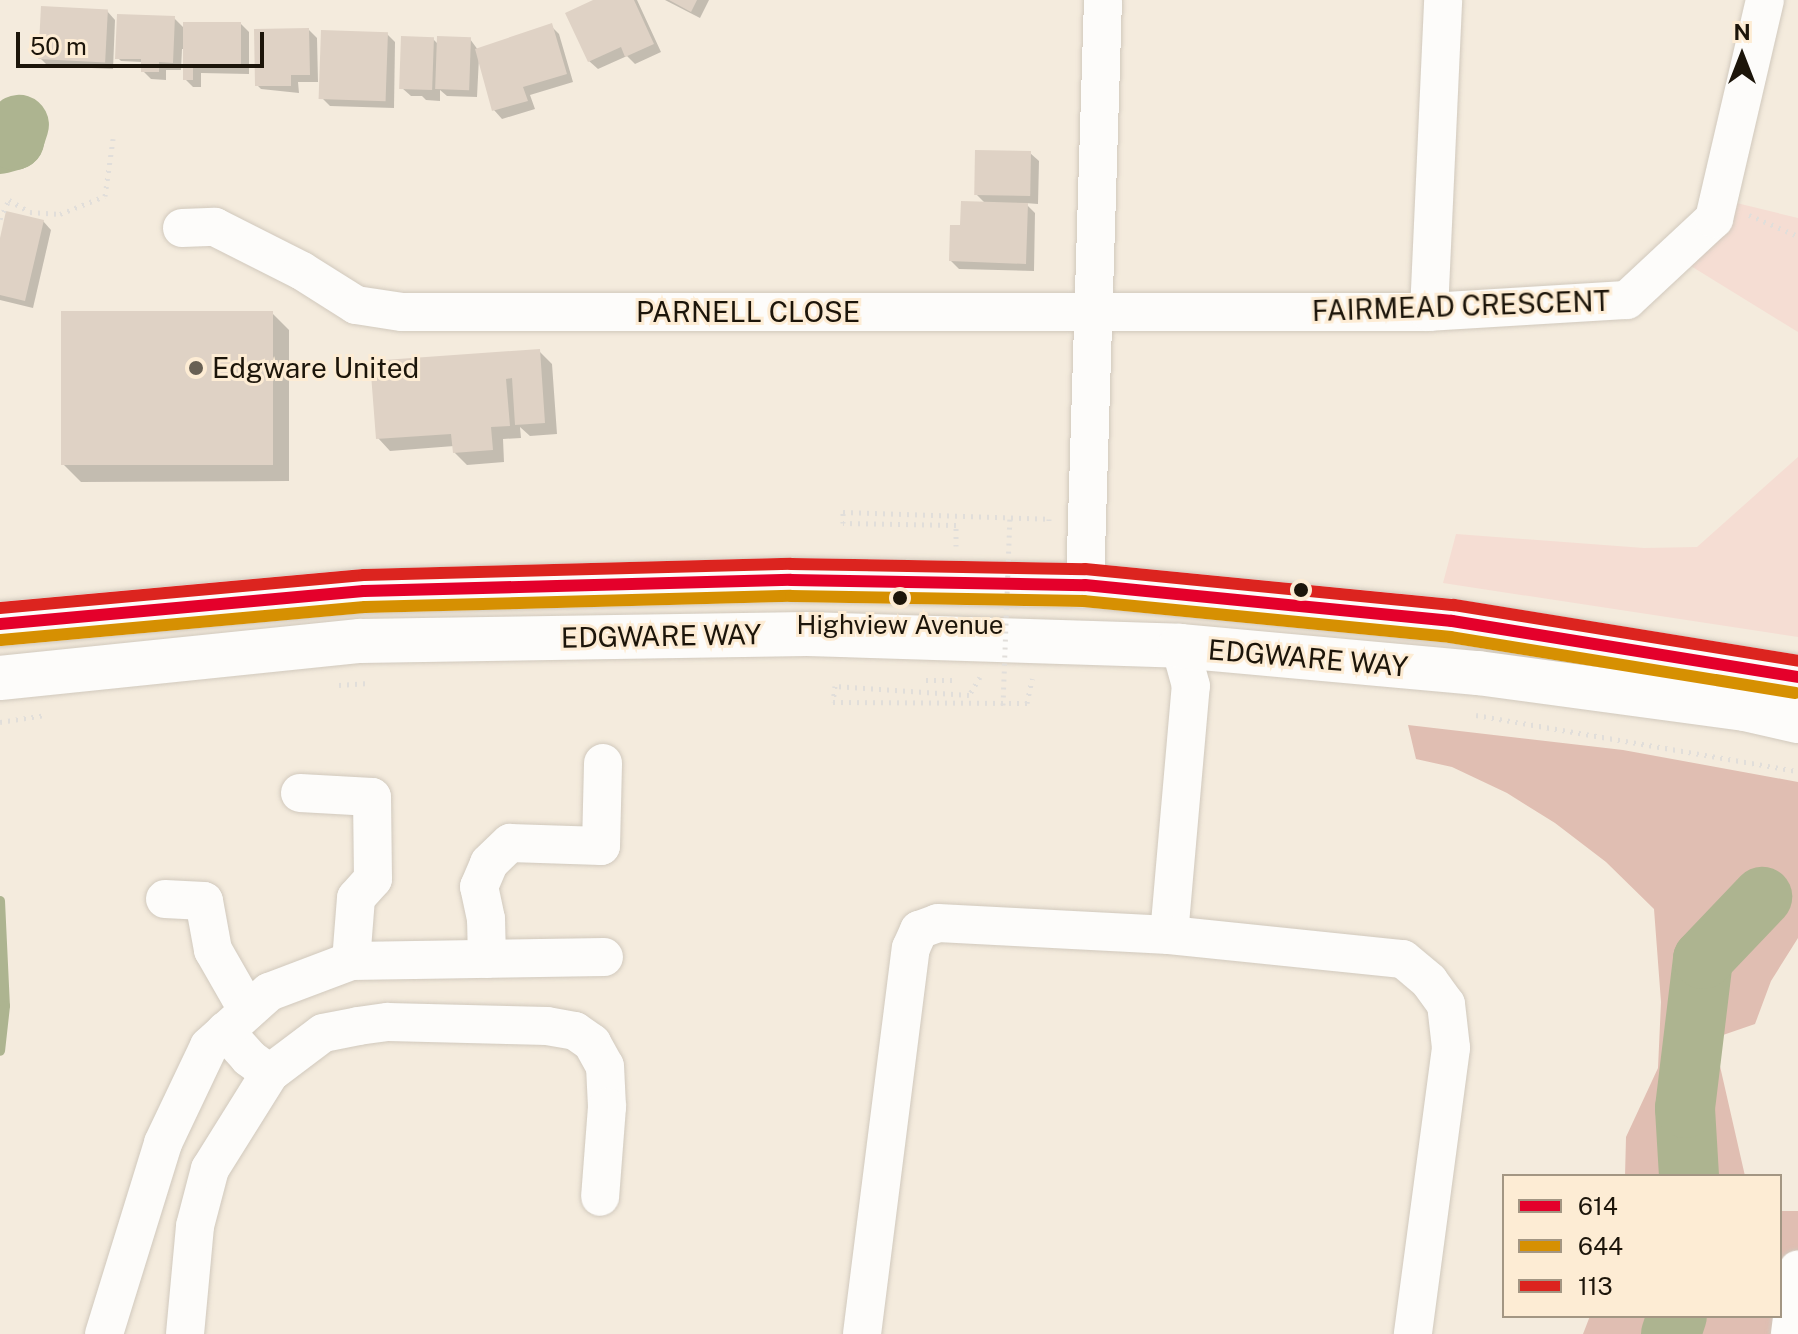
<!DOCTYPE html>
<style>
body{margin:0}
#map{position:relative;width:1798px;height:1334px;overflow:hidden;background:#f4ebdd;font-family:"Public Sans",sans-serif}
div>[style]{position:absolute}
.green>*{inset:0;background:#f5ddd3}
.forest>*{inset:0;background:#e0beb2}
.shadow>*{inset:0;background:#0003}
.stream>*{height:10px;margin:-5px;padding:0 5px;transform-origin:5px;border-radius:5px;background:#adb490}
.river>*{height:60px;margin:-30px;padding:0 30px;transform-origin:30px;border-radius:30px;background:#adb490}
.building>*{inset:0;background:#dfd2c5;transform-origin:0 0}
.path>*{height:5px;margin-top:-2.5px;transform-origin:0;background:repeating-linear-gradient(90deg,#e1deda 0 2px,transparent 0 8px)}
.roads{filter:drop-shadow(0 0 2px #d1c9bd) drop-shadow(0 0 2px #d1c9bd)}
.minor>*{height:38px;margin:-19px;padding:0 19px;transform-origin:19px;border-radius:19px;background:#fdfcfa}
.highway>*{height:44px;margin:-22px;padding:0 22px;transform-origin:22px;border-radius:22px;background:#fdfcfa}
.path-bridge>*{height:5px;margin-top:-2.5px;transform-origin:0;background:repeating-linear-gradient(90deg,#e1deda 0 2px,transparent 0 8px)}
.bus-1>*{height:12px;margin:-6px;padding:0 6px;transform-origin:6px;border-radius:6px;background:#e4002b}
.bus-2>*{height:12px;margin:-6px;padding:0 6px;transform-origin:6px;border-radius:6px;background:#d69002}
.bus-3>*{height:12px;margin:-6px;padding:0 6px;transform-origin:6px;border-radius:6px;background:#dc241f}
.dots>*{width:22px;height:22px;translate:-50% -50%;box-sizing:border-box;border:4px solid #fdecd4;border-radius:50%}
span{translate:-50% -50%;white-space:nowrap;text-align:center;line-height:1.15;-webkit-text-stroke:6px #fdecd4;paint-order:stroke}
.bus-label{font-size:26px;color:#1c150a}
.street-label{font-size:28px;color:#1c150a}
.poi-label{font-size:28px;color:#1c150a}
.left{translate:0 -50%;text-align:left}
.legend{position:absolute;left:1502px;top:1174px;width:280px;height:144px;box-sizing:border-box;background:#fdecd4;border:2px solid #a39683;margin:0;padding:10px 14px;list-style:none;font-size:24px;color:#1c150a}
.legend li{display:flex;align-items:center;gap:16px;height:40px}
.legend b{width:40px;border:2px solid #a39683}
.north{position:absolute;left:1702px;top:16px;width:80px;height:80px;-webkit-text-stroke:6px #fdecd4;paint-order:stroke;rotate:0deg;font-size:22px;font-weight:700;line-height:32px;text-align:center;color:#1c150a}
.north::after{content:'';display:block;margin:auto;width:28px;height:36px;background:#1c150a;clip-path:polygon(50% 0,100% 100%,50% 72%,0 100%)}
.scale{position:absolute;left:16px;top:32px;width:248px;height:36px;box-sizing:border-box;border:4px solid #1c150a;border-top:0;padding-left:10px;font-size:24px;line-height:28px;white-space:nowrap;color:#1c150a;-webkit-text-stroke:6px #fdecd4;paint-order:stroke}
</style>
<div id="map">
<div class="green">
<i style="clip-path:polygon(1720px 199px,1798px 218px,1798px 332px,1673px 255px)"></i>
<i style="clip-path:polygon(1798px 457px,1798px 637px,1443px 583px,1456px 534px,1644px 548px,1697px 547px)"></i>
</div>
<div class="forest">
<i style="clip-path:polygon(1408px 725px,1623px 750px,1798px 782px,1798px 938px,1771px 981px,1755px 1024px,1723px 1035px,1717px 1053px,1745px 1176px,1625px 1176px,1626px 1137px,1658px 1068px,1661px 1002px,1654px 909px,1606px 862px,1555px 823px,1507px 793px,1452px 767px,1416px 759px)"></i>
<i style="clip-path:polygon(1780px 1211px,1798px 1211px,1798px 1258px,1780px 1334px,1583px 1334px,1590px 1316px,1780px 1316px)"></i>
</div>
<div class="shadow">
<i style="clip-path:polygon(598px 0,637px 0,661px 52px,635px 64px,627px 56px,598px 69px,589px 61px)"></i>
<i style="clip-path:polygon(665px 0,709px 0,700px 18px)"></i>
<i style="clip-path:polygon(107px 11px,115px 20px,113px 69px,48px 66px,40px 58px)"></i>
<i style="clip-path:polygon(174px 18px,185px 29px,241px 24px,249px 32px,249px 74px,201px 73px,201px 87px,193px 87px,185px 79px,185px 49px,182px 49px,181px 70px,166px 70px,166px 80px,151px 79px,143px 71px,143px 62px,121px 61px,118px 58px)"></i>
<i style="clip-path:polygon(551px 26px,559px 34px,573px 82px,530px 95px,535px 109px,502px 119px,494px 110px,479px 57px,477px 97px,447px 96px,440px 90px,440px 101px,426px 100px,422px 96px,411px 96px,402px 88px,433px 39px,439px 45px,470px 39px,478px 50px)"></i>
<i style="clip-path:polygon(309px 30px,317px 38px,318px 82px,298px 82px,299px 93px,261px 89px,257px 85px)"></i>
<i style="clip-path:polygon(387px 34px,395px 42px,394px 108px,330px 106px,322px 98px)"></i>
<i style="clip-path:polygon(1030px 153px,1039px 161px,1038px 204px,1025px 203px,1035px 213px,1034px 271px,959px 269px,951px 261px,962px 227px,986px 204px,976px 194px)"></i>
<i style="clip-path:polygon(43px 221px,51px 230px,33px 308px,0 300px,0 246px)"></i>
<i style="clip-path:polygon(272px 313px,289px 330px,289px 481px,81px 482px,64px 465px)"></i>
<i style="clip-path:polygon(539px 351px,552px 364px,557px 434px,530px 436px,520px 427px,521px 438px,503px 439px,504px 462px,467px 465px,454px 452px,454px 446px,390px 451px,378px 438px)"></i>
</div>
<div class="stream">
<i style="left:0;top:901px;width:105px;rotate:87.3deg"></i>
<i style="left:5px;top:1006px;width:45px;rotate:96.3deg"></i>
</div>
<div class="river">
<i style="left:0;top:144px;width:15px;rotate:-16deg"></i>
<i style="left:14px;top:140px;width:16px;rotate:-72deg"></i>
<i style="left:1689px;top:1176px;width:68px;rotate:-93.4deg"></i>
<i style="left:1685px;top:1108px;width:150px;rotate:-83.1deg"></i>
<i style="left:1703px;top:959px;width:86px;rotate:-46.4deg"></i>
<i style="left:1671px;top:1334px;width:19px;rotate:-72deg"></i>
</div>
<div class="building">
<i style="clip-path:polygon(593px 0,634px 0,654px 44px,625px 57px,621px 47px,588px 62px,565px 13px)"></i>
<i style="clip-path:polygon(669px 0,697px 0,691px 12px)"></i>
<i style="left:41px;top:6px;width:67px;height:53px;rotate:3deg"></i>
<i style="clip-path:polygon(117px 14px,175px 16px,173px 63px,159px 62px,159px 72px,141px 72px,141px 59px,115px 59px)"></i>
<i style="clip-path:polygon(183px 22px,241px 22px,241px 66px,193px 66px,193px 80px,183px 80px)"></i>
<i style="clip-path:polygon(552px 23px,567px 74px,523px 87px,528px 101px,492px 111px,475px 49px)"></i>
<i style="clip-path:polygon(309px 28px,310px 75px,291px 75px,291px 86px,255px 86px,254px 29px)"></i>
<i style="left:321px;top:30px;width:67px;height:69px;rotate:2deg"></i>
<i style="left:401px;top:36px;width:33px;height:53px;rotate:2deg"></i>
<i style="left:437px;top:36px;width:34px;height:53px;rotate:2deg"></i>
<i style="left:975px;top:150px;width:56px;height:45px;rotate:1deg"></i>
<i style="clip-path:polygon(961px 201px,1028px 203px,1026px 264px,949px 261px,950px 225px,960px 225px)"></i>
<i style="clip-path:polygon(6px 211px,44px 220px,25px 301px,0 295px,0 238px)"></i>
<i style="left:273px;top:311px;width:154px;height:212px;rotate:90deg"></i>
<i style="clip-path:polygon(540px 349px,545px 423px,515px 425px,512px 378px,506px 379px,510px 426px,491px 427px,493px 450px,453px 453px,451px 434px,376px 439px,370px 361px)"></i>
</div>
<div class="path">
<i style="left:1749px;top:215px;width:53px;rotate:23.2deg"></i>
<i style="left:0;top:219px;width:21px;rotate:-65deg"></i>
<i style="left:9px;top:200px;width:24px;rotate:30deg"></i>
<i style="left:30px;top:212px;width:30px;rotate:4deg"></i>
<i style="left:60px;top:214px;width:48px;rotate:-21.8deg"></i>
<i style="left:105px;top:196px;width:58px;rotate:-82deg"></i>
<i style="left:956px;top:546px;width:21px;rotate:-90deg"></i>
<i style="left:956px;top:525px;width:113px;rotate:-179deg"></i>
<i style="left:843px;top:523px;width:11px;rotate:-90deg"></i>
<i style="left:843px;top:512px;width:206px;rotate:1.9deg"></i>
<i style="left:1049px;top:519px;width:3px;rotate:90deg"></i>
<i style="left:980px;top:677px;width:21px;rotate:121deg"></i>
<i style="left:969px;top:695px;width:134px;rotate:-176.2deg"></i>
<i style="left:835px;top:686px;width:16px;rotate:97deg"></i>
<i style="left:833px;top:702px;width:194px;rotate:0.3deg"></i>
<i style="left:1027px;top:703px;width:25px;rotate:-78deg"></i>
<i style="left:926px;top:680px;width:30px"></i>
<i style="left:339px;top:685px;width:30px;rotate:-4deg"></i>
<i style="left:1476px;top:715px;width:327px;rotate:9.9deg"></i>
<i style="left:0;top:722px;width:47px;rotate:-8.7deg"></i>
</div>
<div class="roads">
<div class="minor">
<i style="left:182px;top:228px;width:33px;rotate:-2deg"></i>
<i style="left:215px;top:227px;width:97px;rotate:26.8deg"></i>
<i style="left:302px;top:271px;width:64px;rotate:32.2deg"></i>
<i style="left:356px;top:305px;width:47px;rotate:8.7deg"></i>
<i style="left:402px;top:312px;width:1027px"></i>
<i style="left:1429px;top:312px;width:198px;rotate:-3.5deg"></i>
<i style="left:1627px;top:300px;width:119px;rotate:-43deg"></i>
<i style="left:1714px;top:219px;width:225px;rotate:-76.9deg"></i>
<i style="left:1429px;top:312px;width:312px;rotate:-87.4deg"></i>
<i style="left:1085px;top:585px;width:585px;rotate:-88.24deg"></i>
<i style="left:300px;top:793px;width:72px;rotate:3.2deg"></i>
<i style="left:372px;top:797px;width:82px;rotate:89.3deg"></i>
<i style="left:373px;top:879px;width:25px;rotate:132deg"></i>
<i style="left:356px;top:898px;width:63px;rotate:94.5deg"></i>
<i style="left:165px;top:899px;width:39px;rotate:3deg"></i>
<i style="left:204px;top:901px;width:50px;rotate:79.6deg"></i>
<i style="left:213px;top:950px;width:70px;rotate:60.2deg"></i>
<i style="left:1169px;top:935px;width:250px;rotate:-85deg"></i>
<i style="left:1191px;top:686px;width:41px;rotate:-105.4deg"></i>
<i style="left:487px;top:959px;width:40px;rotate:-91.4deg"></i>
<i style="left:486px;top:919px;width:33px;rotate:-102deg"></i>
<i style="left:479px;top:887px;width:26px;rotate:-67deg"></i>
<i style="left:489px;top:863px;width:29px;rotate:-44deg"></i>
<i style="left:510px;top:843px;width:91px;rotate:1.9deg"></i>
<i style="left:601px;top:846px;width:83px;rotate:-88.6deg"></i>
<i style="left:225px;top:1031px;width:36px;rotate:48deg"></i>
<i style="left:249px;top:1058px;width:26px;rotate:36deg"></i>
<i style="left:270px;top:1073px;width:66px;rotate:-37deg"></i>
<i style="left:323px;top:1033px;width:36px;rotate:-11deg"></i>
<i style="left:358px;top:1026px;width:30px;rotate:-8deg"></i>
<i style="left:388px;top:1022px;width:159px;rotate:1.4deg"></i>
<i style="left:547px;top:1026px;width:28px;rotate:10deg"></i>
<i style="left:575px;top:1031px;width:21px;rotate:35deg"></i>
<i style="left:592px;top:1043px;width:26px;rotate:61deg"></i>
<i style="left:605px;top:1066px;width:41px;rotate:87.2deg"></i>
<i style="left:607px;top:1107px;width:90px;rotate:94.4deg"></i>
<i style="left:104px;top:1334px;width:200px;rotate:-72.8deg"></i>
<i style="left:163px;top:1143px;width:107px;rotate:-64.6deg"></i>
<i style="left:209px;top:1046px;width:81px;rotate:-42deg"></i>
<i style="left:269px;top:992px;width:88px;rotate:-20.7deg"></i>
<i style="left:351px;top:961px;width:253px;rotate:-0.9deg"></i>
<i style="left:185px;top:1334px;width:108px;rotate:-84.7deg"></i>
<i style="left:195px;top:1226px;width:59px;rotate:-75.3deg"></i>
<i style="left:210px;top:1169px;width:113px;rotate:-58deg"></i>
<i style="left:862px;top:1334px;width:389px;rotate:-82.8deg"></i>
<i style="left:911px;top:948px;width:20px;rotate:-66deg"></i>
<i style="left:919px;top:930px;width:20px;rotate:-20deg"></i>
<i style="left:938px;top:923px;width:231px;rotate:3deg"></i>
<i style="left:1169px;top:935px;width:235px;rotate:5.9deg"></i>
<i style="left:1403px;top:959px;width:34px;rotate:40deg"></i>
<i style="left:1429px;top:981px;width:29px;rotate:54deg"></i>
<i style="left:1446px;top:1004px;width:44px;rotate:83.5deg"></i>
<i style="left:1451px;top:1048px;width:289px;rotate:97.6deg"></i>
<i style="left:1790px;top:1334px;width:65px;rotate:-83deg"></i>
</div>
<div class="highway">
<i style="left:0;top:624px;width:365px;rotate:-5.2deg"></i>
<i style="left:364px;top:591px;width:427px;rotate:-1.5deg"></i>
<i style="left:791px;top:580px;width:294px;rotate:1deg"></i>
<i style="left:1085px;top:585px;width:369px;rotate:5.6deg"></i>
<i style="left:1452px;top:621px;width:351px;rotate:9.2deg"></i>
<i style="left:0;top:678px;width:362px;rotate:-5.9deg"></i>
<i style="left:360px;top:641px;width:447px;rotate:-0.9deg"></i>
<i style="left:807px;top:634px;width:373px;rotate:1.8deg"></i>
<i style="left:1180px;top:646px;width:299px;rotate:5.2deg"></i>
<i style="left:1478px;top:673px;width:269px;rotate:7.7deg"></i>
<i style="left:1745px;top:709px;width:54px;rotate:12.8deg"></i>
</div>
</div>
<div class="path-bridge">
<i style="left:1003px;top:705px;width:188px;rotate:-87.9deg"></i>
</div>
<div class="bus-1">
<i style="left:0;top:624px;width:365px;rotate:-5.2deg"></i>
<i style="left:364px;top:591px;width:427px;rotate:-1.5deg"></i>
<i style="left:791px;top:580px;width:294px;rotate:1deg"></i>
<i style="left:1085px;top:585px;width:369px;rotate:5.6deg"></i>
<i style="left:1452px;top:621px;width:351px;rotate:9.2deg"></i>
</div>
<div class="bus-2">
<i style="left:1px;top:640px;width:365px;rotate:-5.2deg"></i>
<i style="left:365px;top:607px;width:426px;rotate:-1.5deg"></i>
<i style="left:791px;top:596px;width:293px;rotate:1deg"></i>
<i style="left:1084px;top:601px;width:368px;rotate:5.6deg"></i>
<i style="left:1450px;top:637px;width:350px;rotate:9.2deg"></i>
</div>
<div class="bus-3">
<i style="left:0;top:608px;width:365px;rotate:-5.2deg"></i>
<i style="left:364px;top:575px;width:427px;rotate:-1.5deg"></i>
<i style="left:791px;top:564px;width:294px;rotate:1deg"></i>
<i style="left:1085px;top:569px;width:371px;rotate:5.6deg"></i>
<i style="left:1454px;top:605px;width:349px;rotate:9.2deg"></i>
</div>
<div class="dots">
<i style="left:196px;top:368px;background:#686054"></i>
<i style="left:1301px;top:590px;background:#1c150a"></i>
<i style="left:900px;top:598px;background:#1c150a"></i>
</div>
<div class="bus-label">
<span style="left:900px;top:625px">Highview Avenue</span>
</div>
<div class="street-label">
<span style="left:1461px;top:306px;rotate:-2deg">FAIRMEAD CRESCENT</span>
<span style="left:748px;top:312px">PARNELL CLOSE</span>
<span style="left:661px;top:636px;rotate:-1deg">EDGWARE WAY</span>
<span style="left:1308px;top:658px;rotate:5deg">EDGWARE WAY</span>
</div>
<div class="poi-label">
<span class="left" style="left:212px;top:368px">Edgware United</span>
</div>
<ul class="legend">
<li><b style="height:10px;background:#e4002b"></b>614</li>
<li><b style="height:10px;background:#d69002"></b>644</li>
<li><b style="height:10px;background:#dc241f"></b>113</li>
</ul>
<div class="north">N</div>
<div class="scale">50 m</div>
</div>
